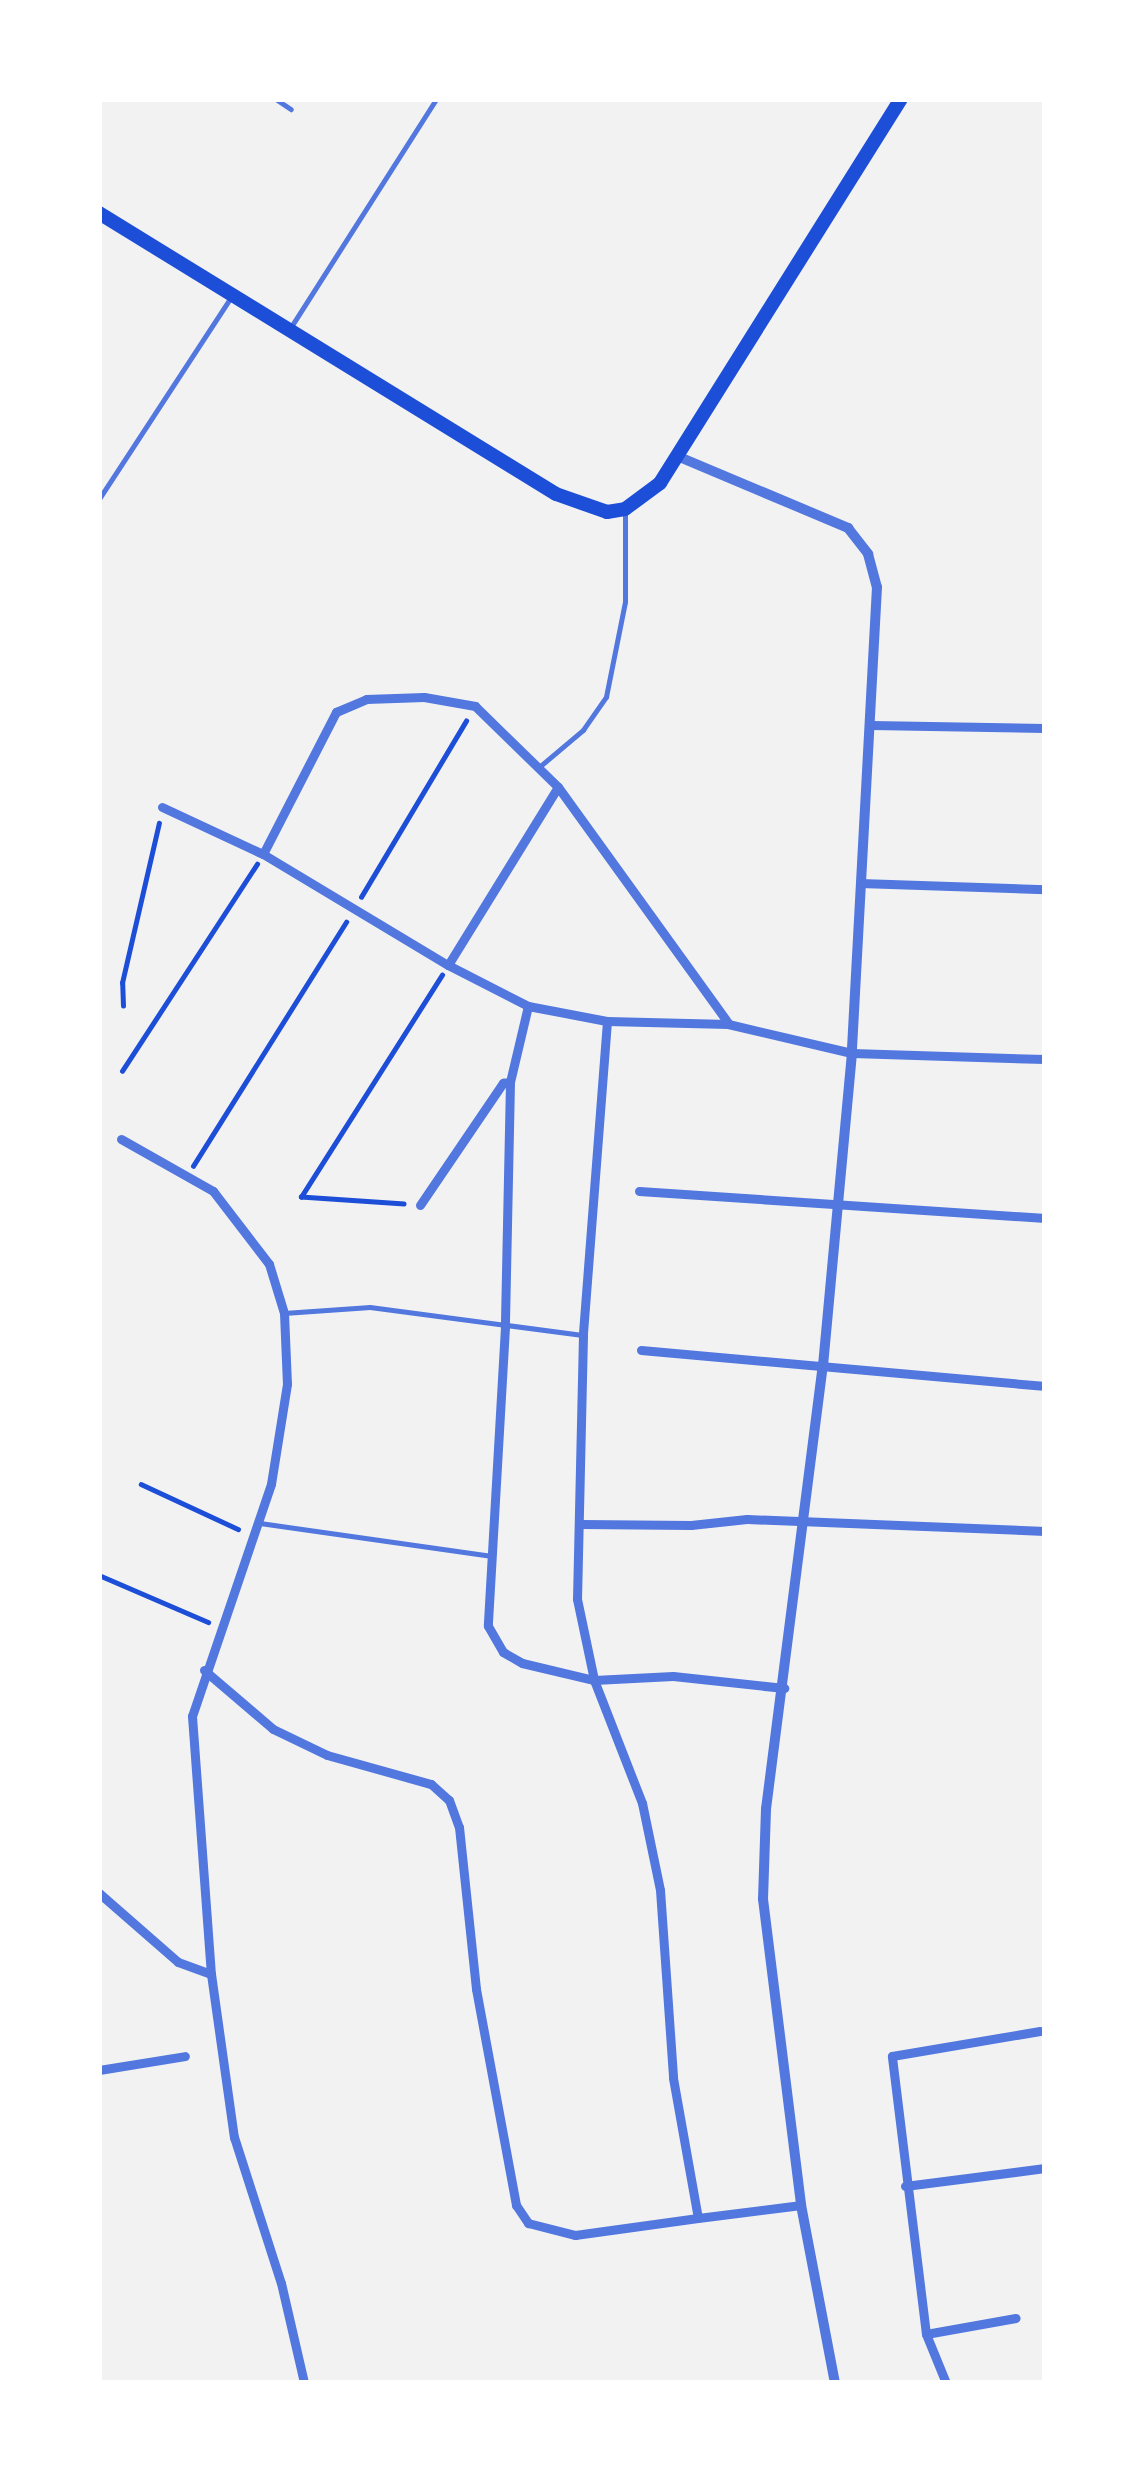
<!DOCTYPE html>
<style>
body{margin:0}
#map{position:relative;width:1144px;height:2482px;overflow:hidden;background:#f2f2f2;font-family:Mulish,sans-serif}
div>[style]{position:absolute}
.path>*{height:4.5px;margin:-2.25px;padding:0 2.25px;transform-origin:2.25px;border-radius:2.25px;background:#1d4ed8}
.service>*{height:4.5px;margin:-2.25px;padding:0 2.25px;transform-origin:2.25px;border-radius:2.25px;background:#5277de}
.minor>*{height:9px;margin:-4.5px;padding:0 4.5px;transform-origin:4.5px;border-radius:4.5px;background:#5277de}
.tertiary>*{height:10px;margin:-5px;padding:0 5px;transform-origin:5px;border-radius:5px;background:#5277de}
.primary>*{height:14px;margin:-7px;padding:0 7px;transform-origin:7px;border-radius:7px;background:#1d4ed8}
span{translate:-50% -50%;white-space:nowrap;text-align:center;line-height:1.15;-webkit-text-stroke:12px #fff;paint-order:stroke}
.frame{position:absolute;inset:0;border:102px solid #fff;pointer-events:none}
</style>
<div id="map">
<div class="path">
<i style="left:361px;top:897px;width:205px;rotate:-59.2deg"></i>
<i style="left:123px;top:1006px;width:23px;rotate:-92deg"></i>
<i style="left:122px;top:983px;width:164px;rotate:-77deg"></i>
<i style="left:122px;top:1071px;width:247px;rotate:-56.9deg"></i>
<i style="left:193px;top:1166px;width:288px;rotate:-57.9deg"></i>
<i style="left:404px;top:1204px;width:103px;rotate:-176.1deg"></i>
<i style="left:301px;top:1197px;width:263px;rotate:-57.6deg"></i>
<i style="left:141px;top:1484px;width:107px;rotate:24.9deg"></i>
<i style="left:99px;top:1575px;width:119px;rotate:23.3deg"></i>
</div>
<div class="service">
<i style="left:276px;top:99px;width:18px;rotate:34deg"></i>
<i style="left:291px;top:327px;width:270px;rotate:-57.5deg"></i>
<i style="left:99px;top:499px;width:239px;rotate:-56.8deg"></i>
<i style="left:538px;top:768px;width:59px;rotate:-40.2deg"></i>
<i style="left:583px;top:730px;width:40px;rotate:-55.1deg"></i>
<i style="left:606px;top:697px;width:97px;rotate:-78.7deg"></i>
<i style="left:625px;top:602px;width:92px;rotate:-90deg"></i>
<i style="left:284px;top:1313px;width:86px;rotate:-4deg"></i>
<i style="left:370px;top:1307px;width:214px;rotate:7.5deg"></i>
<i style="left:260px;top:1523px;width:234px;rotate:8.1deg"></i>
</div>
<div class="minor">
<i style="left:871px;top:725px;width:174px;rotate:1deg"></i>
<i style="left:162px;top:807px;width:111px;rotate:25deg"></i>
<i style="left:263px;top:854px;width:216px;rotate:31deg"></i>
<i style="left:448px;top:965px;width:90px;rotate:27.1deg"></i>
<i style="left:528px;top:1006px;width:80px;rotate:10.8deg"></i>
<i style="left:607px;top:1021px;width:121px;rotate:1.4deg"></i>
<i style="left:728px;top:1024px;width:127px;rotate:13.2deg"></i>
<i style="left:852px;top:1053px;width:193px;rotate:1.8deg"></i>
<i style="left:263px;top:854px;width:160px;rotate:-62.8deg"></i>
<i style="left:336px;top:712px;width:33px;rotate:-23deg"></i>
<i style="left:366px;top:699px;width:58px;rotate:-2deg"></i>
<i style="left:424px;top:697px;width:52px;rotate:10deg"></i>
<i style="left:475px;top:706px;width:116px;rotate:44.3deg"></i>
<i style="left:558px;top:787px;width:291px;rotate:54.2deg"></i>
<i style="left:860px;top:883px;width:185px;rotate:1.9deg"></i>
<i style="left:448px;top:965px;width:209px;rotate:-58.3deg"></i>
<i style="left:607px;top:1021px;width:315px;rotate:94.4deg"></i>
<i style="left:583px;top:1335px;width:264px;rotate:91.3deg"></i>
<i style="left:577px;top:1599px;width:83px;rotate:78.1deg"></i>
<i style="left:594px;top:1680px;width:132px;rotate:68.7deg"></i>
<i style="left:642px;top:1803px;width:89px;rotate:78.3deg"></i>
<i style="left:660px;top:1890px;width:188px;rotate:86deg"></i>
<i style="left:673px;top:2078px;width:142px;rotate:79.9deg"></i>
<i style="left:698px;top:2218px;width:104px;rotate:-7.2deg"></i>
<i style="left:510px;top:1082px;width:78px;rotate:-76.7deg"></i>
<i style="left:121px;top:1139px;width:106px;rotate:29.5deg"></i>
<i style="left:213px;top:1191px;width:92px;rotate:52.5deg"></i>
<i style="left:269px;top:1264px;width:51px;rotate:73deg"></i>
<i style="left:284px;top:1313px;width:71px;rotate:87.6deg"></i>
<i style="left:287px;top:1384px;width:101px;rotate:99.1deg"></i>
<i style="left:271px;top:1484px;width:245px;rotate:108.8deg"></i>
<i style="left:192px;top:1716px;width:259px;rotate:85.8deg"></i>
<i style="left:211px;top:1974px;width:165px;rotate:82deg"></i>
<i style="left:234px;top:2137px;width:153px;rotate:72.2deg"></i>
<i style="left:281px;top:2283px;width:103px;rotate:77deg"></i>
<i style="left:639px;top:1191px;width:407px;rotate:3.8deg"></i>
<i style="left:420px;top:1205px;width:148px;rotate:-55.8deg"></i>
<i style="left:503px;top:1083px;width:7px;rotate:-8deg"></i>
<i style="left:510px;top:1082px;width:245px;rotate:91.2deg"></i>
<i style="left:505px;top:1327px;width:299px;rotate:93.3deg"></i>
<i style="left:488px;top:1626px;width:30px;rotate:60deg"></i>
<i style="left:503px;top:1652px;width:22px;rotate:30deg"></i>
<i style="left:522px;top:1663px;width:74px;rotate:13.3deg"></i>
<i style="left:594px;top:1680px;width:79px;rotate:-2.9deg"></i>
<i style="left:673px;top:1676px;width:112px;rotate:6.2deg"></i>
<i style="left:641px;top:1350px;width:406px;rotate:5.1deg"></i>
<i style="left:581px;top:1524px;width:110px;rotate:0.5deg"></i>
<i style="left:691px;top:1525px;width:56px;rotate:-6.1deg"></i>
<i style="left:747px;top:1519px;width:298px;rotate:2.3deg"></i>
<i style="left:204px;top:1670px;width:91px;rotate:40.5deg"></i>
<i style="left:273px;top:1729px;width:60px;rotate:25.7deg"></i>
<i style="left:327px;top:1755px;width:108px;rotate:15.6deg"></i>
<i style="left:431px;top:1784px;width:24px;rotate:42deg"></i>
<i style="left:449px;top:1800px;width:29px;rotate:70deg"></i>
<i style="left:459px;top:1827px;width:163px;rotate:84deg"></i>
<i style="left:476px;top:1989px;width:220px;rotate:79.5deg"></i>
<i style="left:516px;top:2205px;width:22px;rotate:56deg"></i>
<i style="left:528px;top:2223px;width:49px;rotate:14.3deg"></i>
<i style="left:575px;top:2235px;width:124px;rotate:-7.9deg"></i>
<i style="left:99px;top:1893px;width:105px;rotate:41.1deg"></i>
<i style="left:178px;top:1962px;width:35px;rotate:20deg"></i>
<i style="left:99px;top:2070px;width:87px;rotate:-9.2deg"></i>
<i style="left:905px;top:2186px;width:141px;rotate:-7.3deg"></i>
<i style="left:926px;top:2334px;width:91px;rotate:-10.1deg"></i>
<i style="left:946px;top:2383px;width:53px;rotate:-112.2deg"></i>
<i style="left:926px;top:2334px;width:280px;rotate:-97deg"></i>
<i style="left:892px;top:2056px;width:150px;rotate:-9.6deg"></i>
</div>
<div class="tertiary">
<i style="left:677px;top:456px;width:186px;rotate:22.8deg"></i>
<i style="left:848px;top:528px;width:33px;rotate:52deg"></i>
<i style="left:868px;top:554px;width:34px;rotate:75deg"></i>
<i style="left:877px;top:587px;width:467px;rotate:93.1deg"></i>
<i style="left:852px;top:1053px;width:312px;rotate:95.3deg"></i>
<i style="left:823px;top:1364px;width:449px;rotate:97.3deg"></i>
<i style="left:766px;top:1809px;width:90px;rotate:91.9deg"></i>
<i style="left:763px;top:1899px;width:308px;rotate:82.9deg"></i>
<i style="left:801px;top:2205px;width:181px;rotate:79.2deg"></i>
</div>
<div class="primary">
<i style="left:99px;top:213px;width:536px;rotate:31.59deg"></i>
<i style="left:556px;top:494px;width:54px;rotate:19.4deg"></i>
<i style="left:607px;top:512px;width:18px;rotate:-9deg"></i>
<i style="left:625px;top:509px;width:44px;rotate:-36.6deg"></i>
<i style="left:660px;top:483px;width:453px;rotate:-57.9deg"></i>
</div>
<div class="frame"></div>
</div>
